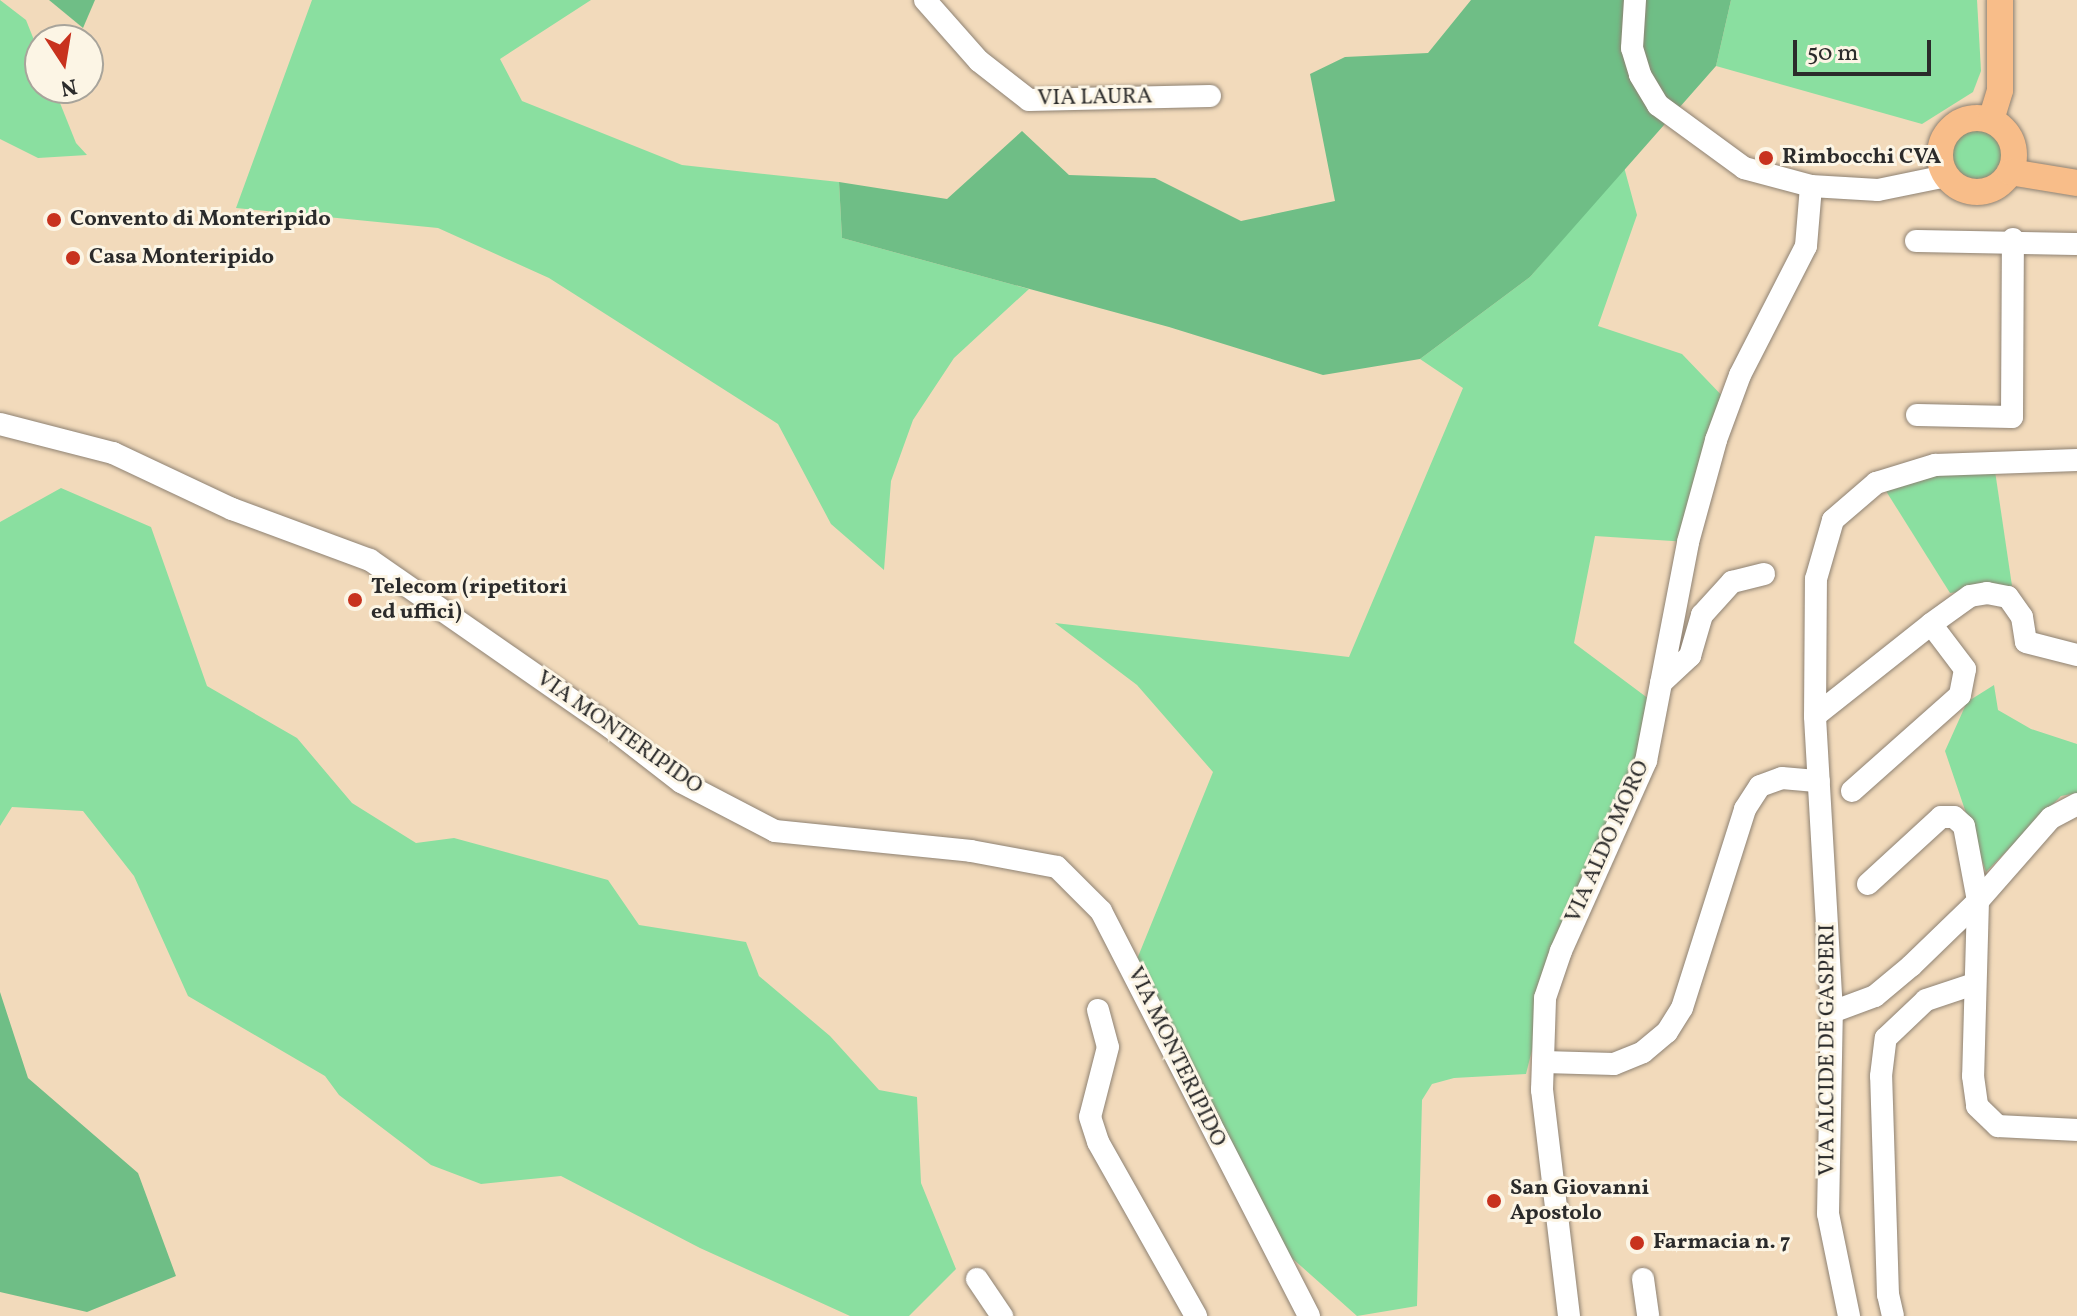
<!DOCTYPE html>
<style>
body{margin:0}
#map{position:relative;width:2077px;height:1316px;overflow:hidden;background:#f2dabb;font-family:Vollkorn,serif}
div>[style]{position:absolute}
.green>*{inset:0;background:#8adfa0}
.round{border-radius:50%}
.forest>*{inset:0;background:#6fbe86}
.roads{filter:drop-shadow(0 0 2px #8e8273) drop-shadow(0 0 2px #8e8273)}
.minor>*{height:22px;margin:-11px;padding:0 11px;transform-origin:11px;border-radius:11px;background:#fff}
.major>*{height:26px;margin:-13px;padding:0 13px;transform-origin:13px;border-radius:13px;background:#f8bd89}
.major>.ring{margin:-13px;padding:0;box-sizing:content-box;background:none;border:26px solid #f8bd89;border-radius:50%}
.dots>*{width:22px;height:22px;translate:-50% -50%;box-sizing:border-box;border:4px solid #fcf5e5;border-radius:50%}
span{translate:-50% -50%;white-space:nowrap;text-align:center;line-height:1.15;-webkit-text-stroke:6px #fcf5e5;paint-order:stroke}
.street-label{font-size:22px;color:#2b2b2b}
.poi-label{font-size:22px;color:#2b2b2b;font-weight:700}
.left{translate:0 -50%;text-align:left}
.north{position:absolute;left:24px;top:24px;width:80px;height:80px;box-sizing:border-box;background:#fcf5e5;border:2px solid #a8a49b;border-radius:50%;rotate:168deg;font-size:22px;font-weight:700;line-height:32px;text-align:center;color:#2b2b2b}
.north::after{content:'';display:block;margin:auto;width:28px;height:36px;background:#c8321e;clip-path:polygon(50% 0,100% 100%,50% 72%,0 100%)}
.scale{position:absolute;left:1793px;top:40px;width:138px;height:36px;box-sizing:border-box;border:4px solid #2b2b2b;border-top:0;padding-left:10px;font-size:24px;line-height:28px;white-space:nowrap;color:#2b2b2b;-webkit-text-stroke:6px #fcf5e5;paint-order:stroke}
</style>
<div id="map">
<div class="green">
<i style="clip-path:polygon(0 0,26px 20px,40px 55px,40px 88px,54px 88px,76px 143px,87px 155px,38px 158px,0 139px)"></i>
<i style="clip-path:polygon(312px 0,591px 0,500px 59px,522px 101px,682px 165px,839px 182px,842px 238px,1029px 289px,954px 358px,913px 420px,891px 481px,884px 570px,831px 524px,778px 424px,549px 278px,438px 228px,236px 208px)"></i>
<i style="clip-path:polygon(1731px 0,1977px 0,1981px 71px,1973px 92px,1922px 124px,1716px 66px)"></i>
<i class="round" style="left:1952px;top:129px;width:50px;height:50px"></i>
<i style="clip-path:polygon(1624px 167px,1637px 215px,1598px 326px,1682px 354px,1729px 403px,1688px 542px,1595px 536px,1574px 643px,1657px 705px,1545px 998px,1526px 1074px,1454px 1078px,1432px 1084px,1422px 1100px,1417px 1306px,1357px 1316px,1265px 1234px,1133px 969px,1213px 772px,1137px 685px,1055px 623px,1349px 657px,1463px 388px,1420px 359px,1530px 277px)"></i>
<i style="clip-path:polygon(1995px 471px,2012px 586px,1950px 593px,1886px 491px,1937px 472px)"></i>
<i style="clip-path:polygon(61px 488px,151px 527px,207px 686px,297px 738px,352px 803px,416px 843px,454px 838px,608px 880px,639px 925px,746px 942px,759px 976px,830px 1036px,879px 1090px,917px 1097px,921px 1183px,956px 1269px,909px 1316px,850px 1316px,700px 1248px,561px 1176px,481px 1184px,431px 1165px,339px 1095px,325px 1076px,188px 996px,134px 876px,83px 811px,12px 807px,0 826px,0 522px)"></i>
<i style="clip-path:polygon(1994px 685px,1998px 710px,2031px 729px,2077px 744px,2077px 793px,2061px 796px,1986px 872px,1945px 751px,1967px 702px)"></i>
</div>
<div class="forest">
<i style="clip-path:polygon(49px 0,95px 0,83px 28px)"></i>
<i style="clip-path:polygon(1471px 0,1731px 0,1716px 66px,1530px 277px,1420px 359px,1323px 375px,1169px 327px,842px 238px,839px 182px,947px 199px,1022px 131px,1069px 175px,1155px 178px,1241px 221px,1335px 201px,1310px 74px,1345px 57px,1428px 53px)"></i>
<i style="clip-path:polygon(0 992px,28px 1078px,138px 1173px,176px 1276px,87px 1312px,0 1292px)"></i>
</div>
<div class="roads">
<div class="minor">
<i style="left:925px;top:0;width:81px;rotate:48.5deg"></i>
<i style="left:979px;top:61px;width:63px;rotate:38deg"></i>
<i style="left:1029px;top:100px;width:181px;rotate:-1.3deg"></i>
<i style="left:1635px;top:0;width:48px;rotate:93.6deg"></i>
<i style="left:1632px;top:48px;width:28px;rotate:73deg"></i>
<i style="left:1640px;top:75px;width:35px;rotate:59deg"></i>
<i style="left:1658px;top:105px;width:107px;rotate:36.2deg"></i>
<i style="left:1744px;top:168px;width:69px;rotate:15deg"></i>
<i style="left:1811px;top:186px;width:67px;rotate:3.4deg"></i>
<i style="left:1878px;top:190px;width:69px;rotate:-11.6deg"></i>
<i style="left:1916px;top:241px;width:161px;rotate:1.1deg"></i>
<i style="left:1917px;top:415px;width:95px;rotate:1.2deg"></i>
<i style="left:2012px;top:417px;width:178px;rotate:-89.7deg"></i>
<i style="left:0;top:424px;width:117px;rotate:14.4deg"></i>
<i style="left:113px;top:453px;width:132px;rotate:25.2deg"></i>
<i style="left:232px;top:509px;width:147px;rotate:20.3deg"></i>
<i style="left:370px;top:560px;width:291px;rotate:34.8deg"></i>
<i style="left:609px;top:726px;width:91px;rotate:37.9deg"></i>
<i style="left:681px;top:782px;width:106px;rotate:27.5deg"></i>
<i style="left:775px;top:831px;width:197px;rotate:5.8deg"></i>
<i style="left:971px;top:851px;width:87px;rotate:10.5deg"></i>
<i style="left:1057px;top:867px;width:62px;rotate:45deg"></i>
<i style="left:1101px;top:911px;width:455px;rotate:62.8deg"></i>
<i style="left:1661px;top:683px;width:40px;rotate:-43deg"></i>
<i style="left:1690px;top:656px;width:43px;rotate:-73.7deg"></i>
<i style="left:1702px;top:615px;width:45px;rotate:-47.7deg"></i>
<i style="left:1732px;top:582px;width:33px;rotate:-14deg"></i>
<i style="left:1815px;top:716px;width:148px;rotate:-38.4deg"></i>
<i style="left:1931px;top:624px;width:48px;rotate:-35.7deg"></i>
<i style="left:1970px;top:596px;width:17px;rotate:-10deg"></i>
<i style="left:1987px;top:593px;width:21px;rotate:11deg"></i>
<i style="left:2008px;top:597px;width:24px;rotate:55deg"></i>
<i style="left:2022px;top:617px;width:25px;rotate:81deg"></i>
<i style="left:2026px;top:642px;width:53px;rotate:14.3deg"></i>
<i style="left:1852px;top:791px;width:144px;rotate:-41.6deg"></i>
<i style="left:1960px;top:695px;width:26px;rotate:-79deg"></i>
<i style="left:1965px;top:669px;width:56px;rotate:-127.1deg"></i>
<i style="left:1868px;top:884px;width:99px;rotate:-42.5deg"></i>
<i style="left:1941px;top:817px;width:13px"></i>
<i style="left:1954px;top:817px;width:13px;rotate:42deg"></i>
<i style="left:1964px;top:826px;width:76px;rotate:79.4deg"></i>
<i style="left:1978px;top:901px;width:175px;rotate:91.6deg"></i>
<i style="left:1973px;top:1076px;width:30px;rotate:82deg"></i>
<i style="left:1977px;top:1106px;width:29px;rotate:44deg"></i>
<i style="left:1998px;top:1126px;width:79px;rotate:2.9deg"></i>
<i style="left:1098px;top:1010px;width:38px;rotate:75deg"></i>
<i style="left:1108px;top:1047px;width:72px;rotate:104.4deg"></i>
<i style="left:1090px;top:1117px;width:26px;rotate:72deg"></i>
<i style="left:1098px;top:1142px;width:200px;rotate:60.6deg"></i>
<i style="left:1832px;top:1012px;width:46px;rotate:-20.4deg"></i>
<i style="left:1875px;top:996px;width:47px;rotate:-39.8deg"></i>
<i style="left:1911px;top:966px;width:93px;rotate:-44.1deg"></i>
<i style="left:1978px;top:901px;width:111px;rotate:-48.7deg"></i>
<i style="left:2051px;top:818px;width:30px;rotate:-28deg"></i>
<i style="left:1544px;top:1062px;width:70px;rotate:1.6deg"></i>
<i style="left:1614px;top:1064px;width:31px;rotate:-22deg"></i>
<i style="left:1643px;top:1052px;width:31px;rotate:-40deg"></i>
<i style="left:1667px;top:1032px;width:28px;rotate:-58deg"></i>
<i style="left:1682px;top:1008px;width:209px;rotate:-72.4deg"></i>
<i style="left:1745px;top:809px;width:27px;rotate:-57deg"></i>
<i style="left:1760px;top:786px;width:23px;rotate:-20deg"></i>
<i style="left:1782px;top:778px;width:37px;rotate:5deg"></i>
<i style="left:977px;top:1279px;width:45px;rotate:56deg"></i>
<i style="left:1643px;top:1279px;width:37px;rotate:82deg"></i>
<i style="left:1569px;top:1316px;width:228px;rotate:-96.8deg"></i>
<i style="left:1542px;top:1090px;width:92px;rotate:-88.1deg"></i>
<i style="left:1545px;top:998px;width:50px;rotate:-71.2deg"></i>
<i style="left:1561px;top:951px;width:208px;rotate:-65.9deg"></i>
<i style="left:1646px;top:761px;width:223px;rotate:-79.1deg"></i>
<i style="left:1688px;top:542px;width:106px;rotate:-74.6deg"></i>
<i style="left:1716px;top:440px;width:69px;rotate:-69.7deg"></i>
<i style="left:1740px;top:375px;width:145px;rotate:-62.9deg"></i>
<i style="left:1806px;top:246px;width:60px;rotate:-85.2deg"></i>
<i style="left:1849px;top:1316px;width:104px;rotate:-101.6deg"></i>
<i style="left:1828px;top:1214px;width:202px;rotate:-88.9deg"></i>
<i style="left:1832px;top:1012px;width:296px;rotate:-93.3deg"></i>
<i style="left:1815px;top:716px;width:137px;rotate:-89.6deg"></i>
<i style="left:1816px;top:579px;width:61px;rotate:-73.9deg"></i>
<i style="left:1833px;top:520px;width:57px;rotate:-40.7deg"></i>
<i style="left:1876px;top:483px;width:62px;rotate:-17deg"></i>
<i style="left:1935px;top:465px;width:142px;rotate:-2deg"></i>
<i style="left:1893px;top:1316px;width:22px;rotate:-103deg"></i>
<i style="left:1888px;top:1295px;width:219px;rotate:-91.8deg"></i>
<i style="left:1881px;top:1076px;width:38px;rotate:-83deg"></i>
<i style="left:1886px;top:1038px;width:55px;rotate:-43.5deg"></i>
<i style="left:1926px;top:1000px;width:51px;rotate:-18.4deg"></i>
</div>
<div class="major">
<i class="ring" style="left:1940px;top:118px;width:48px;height:48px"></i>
<i style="left:1991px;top:120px;width:31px;rotate:-73deg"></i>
<i style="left:2000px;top:90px;width:90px;rotate:-90deg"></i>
<i style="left:2010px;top:172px;width:68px;rotate:9.3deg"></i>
</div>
</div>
<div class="dots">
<i style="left:1766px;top:158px;background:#c8321e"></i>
<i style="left:54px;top:220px;background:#c8321e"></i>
<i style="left:73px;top:258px;background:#c8321e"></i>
<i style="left:355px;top:600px;background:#c8321e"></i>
<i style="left:1494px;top:1201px;background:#c8321e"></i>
<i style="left:1637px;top:1243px;background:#c8321e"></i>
</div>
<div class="street-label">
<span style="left:1095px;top:98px;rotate:-1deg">VIA LAURA</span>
<span style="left:619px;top:733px;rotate:35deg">VIA MONTERIPIDO</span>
<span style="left:1608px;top:842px;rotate:-66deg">VIA ALDO MORO</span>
<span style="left:1828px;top:1050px;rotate:-90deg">VIA ALCIDE DE GASPERI</span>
<span style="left:1176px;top:1057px;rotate:64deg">VIA MONTERIPIDO</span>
</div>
<div class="poi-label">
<span class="left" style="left:1782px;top:158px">Rimbocchi CVA</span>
<span class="left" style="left:70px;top:220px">Convento di Monteripido</span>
<span class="left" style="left:89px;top:258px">Casa Monteripido</span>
<span class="left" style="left:371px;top:600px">Telecom (ripetitori<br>ed uffici)</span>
<span class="left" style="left:1510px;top:1201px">San Giovanni<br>Apostolo</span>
<span class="left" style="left:1653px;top:1243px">Farmacia n. 7</span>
</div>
<div class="north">N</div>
<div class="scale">50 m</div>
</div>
